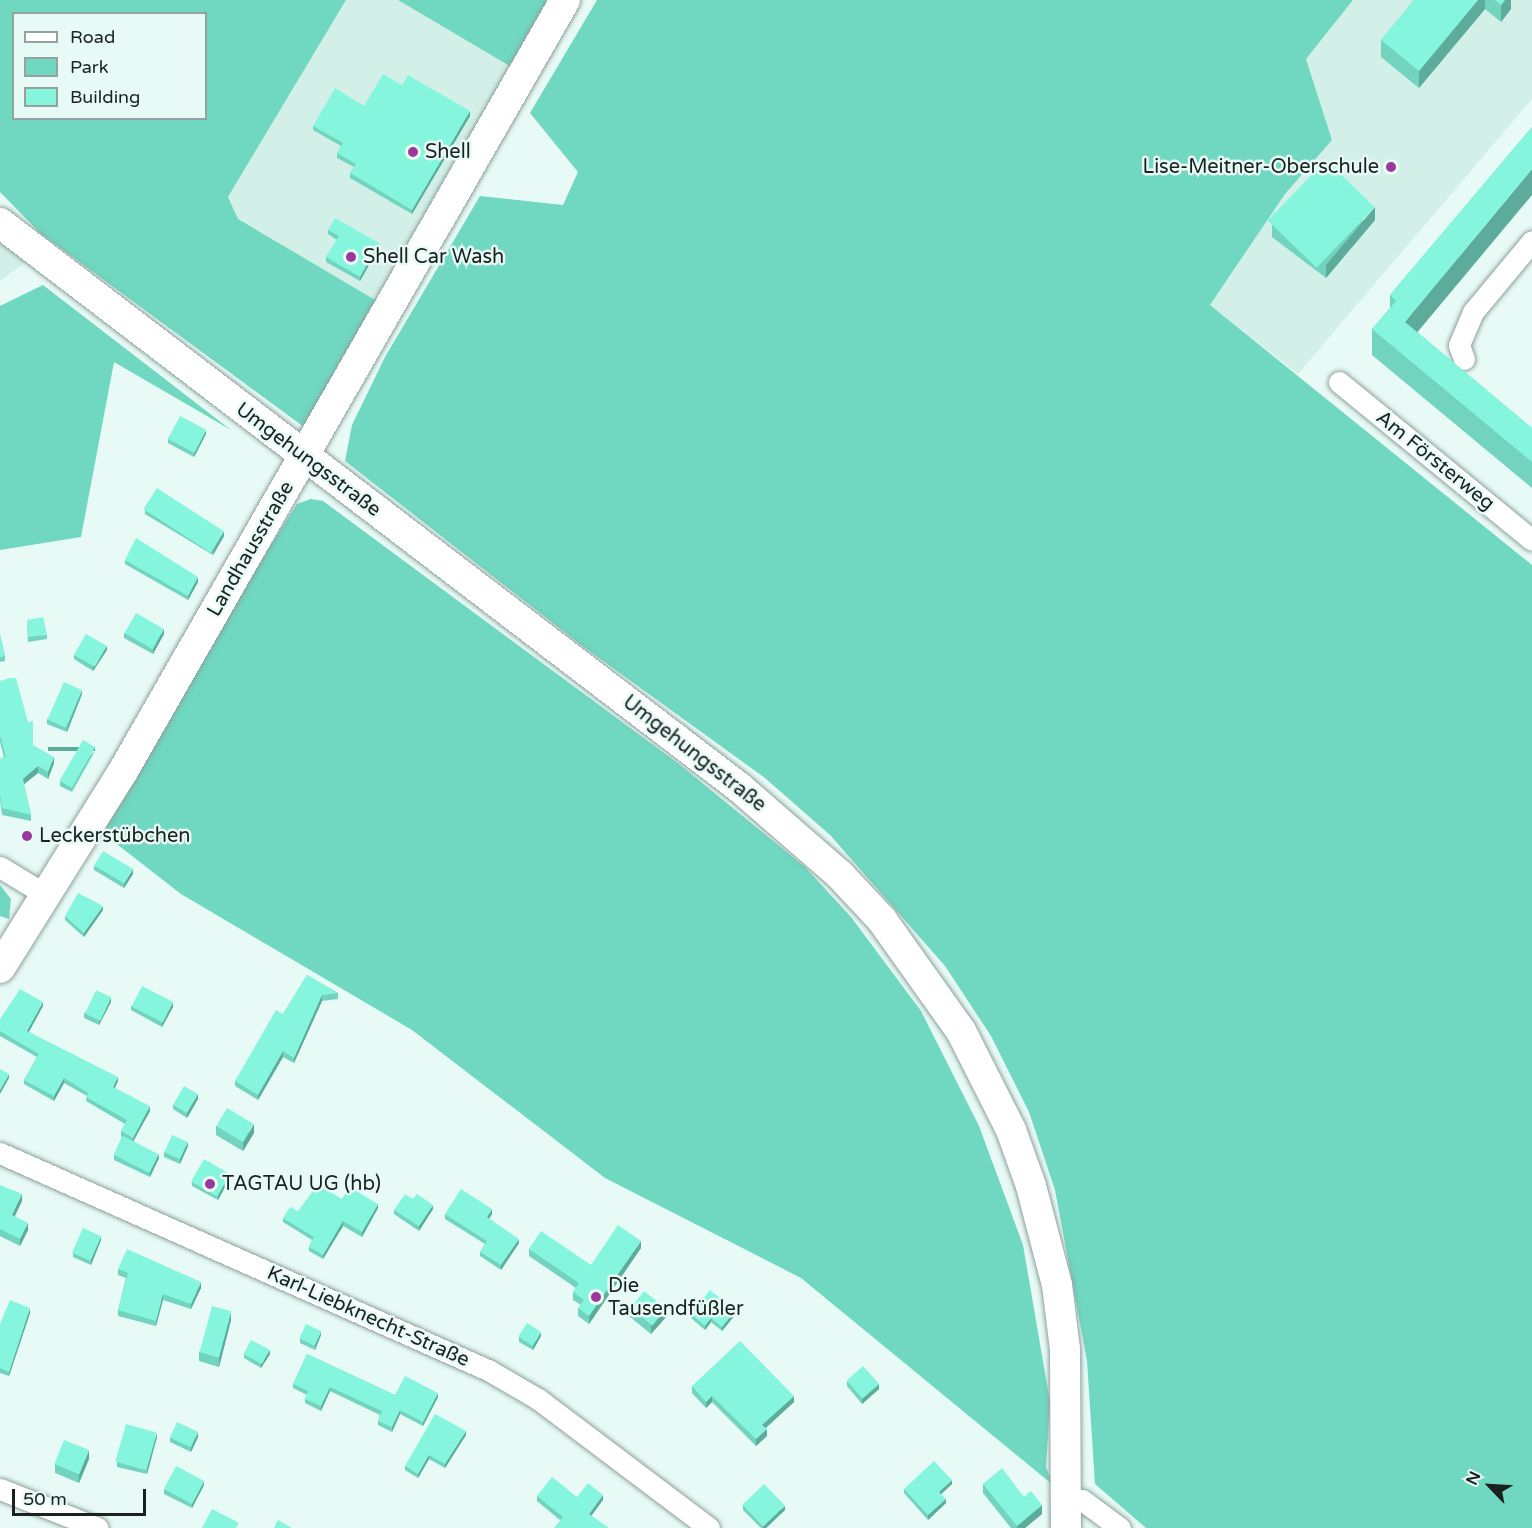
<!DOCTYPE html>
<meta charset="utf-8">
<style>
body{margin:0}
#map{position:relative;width:1532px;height:1528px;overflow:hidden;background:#e7faf5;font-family:"Varela Round",sans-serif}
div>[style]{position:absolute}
.built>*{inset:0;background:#d3f0e8}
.green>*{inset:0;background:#70d7c1}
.roads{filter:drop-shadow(0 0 2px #8ea09b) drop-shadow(0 0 2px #8ea09b)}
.street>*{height:21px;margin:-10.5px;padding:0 10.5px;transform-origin:10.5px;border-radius:10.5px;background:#fff}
.secondary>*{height:30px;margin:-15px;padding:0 15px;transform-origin:15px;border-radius:15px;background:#fff}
.wall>*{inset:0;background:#72d4be}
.shaded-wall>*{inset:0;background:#5dac9b;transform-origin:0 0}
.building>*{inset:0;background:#85f6dd;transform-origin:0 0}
.dots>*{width:16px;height:16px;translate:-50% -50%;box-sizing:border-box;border:3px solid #e7faf5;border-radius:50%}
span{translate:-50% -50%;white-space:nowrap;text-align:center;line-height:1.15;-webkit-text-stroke:5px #e7faf5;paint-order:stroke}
.poi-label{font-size:20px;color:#1a211f}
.left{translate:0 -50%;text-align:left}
.right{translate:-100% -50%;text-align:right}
.street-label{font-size:20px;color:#1a211f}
.legend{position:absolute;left:12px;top:12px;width:195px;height:108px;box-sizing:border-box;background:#e7faf5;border:2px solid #95a39f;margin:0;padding:8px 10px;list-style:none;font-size:18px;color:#1a211f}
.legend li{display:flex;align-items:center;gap:12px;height:30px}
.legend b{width:30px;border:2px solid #95a39f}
.north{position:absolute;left:1460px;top:1456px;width:60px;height:60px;-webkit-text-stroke:4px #e7faf5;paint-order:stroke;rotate:295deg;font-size:16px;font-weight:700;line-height:24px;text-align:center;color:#1a211f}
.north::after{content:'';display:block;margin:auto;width:21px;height:27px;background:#1a211f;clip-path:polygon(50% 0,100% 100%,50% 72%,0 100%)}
.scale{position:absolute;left:12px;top:1489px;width:134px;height:27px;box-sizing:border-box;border:3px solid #1a211f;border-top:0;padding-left:8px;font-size:18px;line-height:21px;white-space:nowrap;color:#1a211f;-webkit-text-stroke:4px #e7faf5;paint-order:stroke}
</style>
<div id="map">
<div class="built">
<i style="clip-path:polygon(346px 0,398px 0,513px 68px,377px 301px,238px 219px,228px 197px)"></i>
<i style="clip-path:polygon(1353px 0,1532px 0,1532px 99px,1298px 374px,1210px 305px,1285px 194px,1332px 140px,1306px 59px)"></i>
<i style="clip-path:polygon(0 232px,28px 260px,0 281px)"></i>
</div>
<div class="green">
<i style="clip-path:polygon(evenodd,0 0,346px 0,228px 197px,238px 219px,377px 301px,304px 427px,40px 233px,0 192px,0 0,14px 14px,206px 14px,206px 118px,14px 118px,14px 14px)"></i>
<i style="clip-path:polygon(398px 0,551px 0,513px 68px)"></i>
<i style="clip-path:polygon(597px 0,1353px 0,1306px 59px,1332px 140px,1285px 194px,1210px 305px,1532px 565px,1532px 1528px,1146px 1528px,1095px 1484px,1087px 1361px,1055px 1190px,1029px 1112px,991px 1036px,945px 966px,830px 835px,765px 778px,581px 645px,345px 461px,352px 425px,385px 357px,480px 196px,563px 205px,578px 172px,530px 113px)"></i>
<i style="clip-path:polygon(43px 285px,231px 430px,114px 362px,81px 537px,0 550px,0 306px)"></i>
<i style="clip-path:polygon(311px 499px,323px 501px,679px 764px,805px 867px,851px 917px,921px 1011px,979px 1126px,1023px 1245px,1050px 1402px,1046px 1467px,1053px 1485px,801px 1278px,605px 1178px,412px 1030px,181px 894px,100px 831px,207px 645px,297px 504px)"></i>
<i style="clip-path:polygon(0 885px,11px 899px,9px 919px,0 916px)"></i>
</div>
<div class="roads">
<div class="street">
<i style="left:1464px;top:359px;width:15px;rotate:-110deg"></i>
<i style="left:1459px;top:345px;width:36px;rotate:-67deg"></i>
<i style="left:1473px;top:312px;width:92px;rotate:-50.3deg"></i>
<i style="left:1339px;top:382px;width:249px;rotate:39.3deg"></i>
<i style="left:0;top:867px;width:54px;rotate:31.3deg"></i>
<i style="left:0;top:1153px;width:536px;rotate:23.98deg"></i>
<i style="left:490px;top:1371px;width:56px;rotate:30.3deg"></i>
<i style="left:538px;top:1399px;width:214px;rotate:37deg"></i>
<i style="left:0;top:1489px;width:105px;rotate:21.7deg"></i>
<i style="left:1067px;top:1499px;width:15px;rotate:4deg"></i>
<i style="left:1082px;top:1500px;width:47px;rotate:36.4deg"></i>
</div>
<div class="secondary">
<i style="left:0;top:223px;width:931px;rotate:37.36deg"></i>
<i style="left:740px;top:788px;width:133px;rotate:41deg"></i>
<i style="left:840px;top:875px;width:62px;rotate:47deg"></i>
<i style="left:882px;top:920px;width:136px;rotate:54.6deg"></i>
<i style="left:961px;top:1031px;width:111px;rotate:63.2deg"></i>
<i style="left:1011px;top:1130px;width:59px;rotate:70.3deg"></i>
<i style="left:1031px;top:1186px;width:102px;rotate:75.3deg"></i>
<i style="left:1057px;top:1285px;width:64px;rotate:82.9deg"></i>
<i style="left:1065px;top:1349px;width:179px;rotate:89.7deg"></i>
<i style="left:0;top:968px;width:230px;rotate:-58deg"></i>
<i style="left:122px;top:773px;width:891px;rotate:-60.18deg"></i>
</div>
</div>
<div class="wall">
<i style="clip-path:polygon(1414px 0,1511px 0,1511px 9px,1501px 22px,1485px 9px,1419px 88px,1381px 57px,1381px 40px)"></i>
<i style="clip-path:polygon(402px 85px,470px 116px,412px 214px,350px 178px,350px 173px,354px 167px,337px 158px,337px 153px,341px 146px,313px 130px,313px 126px,364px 106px)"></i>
<i style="clip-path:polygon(1532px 127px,1417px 332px,1532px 428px,1532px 488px,1372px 355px,1372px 329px,1390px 308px,1390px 295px)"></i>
<i style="clip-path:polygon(1375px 220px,1326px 278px,1272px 237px,1272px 224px)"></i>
<i style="clip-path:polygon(328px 230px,379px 247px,360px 281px,326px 262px,326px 257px,337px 240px,328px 234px)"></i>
<i style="clip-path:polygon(206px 434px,194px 457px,168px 443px,168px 439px)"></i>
<i style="clip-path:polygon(145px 510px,224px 536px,213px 555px,145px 514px)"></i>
<i style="clip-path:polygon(125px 560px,198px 582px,188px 600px,125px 564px)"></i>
<i style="clip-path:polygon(27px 624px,47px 635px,47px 639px,28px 642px)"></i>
<i style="clip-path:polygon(124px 633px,164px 634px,153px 654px,124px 638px)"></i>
<i style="clip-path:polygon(0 635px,5px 656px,5px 661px,0 662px)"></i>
<i style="clip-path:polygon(107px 650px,93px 671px,74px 659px,74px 655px)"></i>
<i style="clip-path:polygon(0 681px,33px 745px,54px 763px,48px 779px,38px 773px,24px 784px,31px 815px,31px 821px,2px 815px,0 800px,0 759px,4px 757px,0 742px)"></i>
<i style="clip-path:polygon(82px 694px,67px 732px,47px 724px,47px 719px)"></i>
<i style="clip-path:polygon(95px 751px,72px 792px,60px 786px,60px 781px)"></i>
<i style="clip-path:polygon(94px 866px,133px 874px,124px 888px,94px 870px)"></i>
<i style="clip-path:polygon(103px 910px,84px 937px,65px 920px,65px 916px)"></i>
<i style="clip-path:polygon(307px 975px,338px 993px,338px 999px,322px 1001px,294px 1063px,283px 1057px,258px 1100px,235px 1086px,235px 1081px,283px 1014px)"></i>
<i style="clip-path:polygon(111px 1002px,99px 1025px,84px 1018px,84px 1013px)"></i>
<i style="clip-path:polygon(43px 1006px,29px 1032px,118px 1081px,115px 1088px,150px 1111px,133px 1141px,159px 1158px,150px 1177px,114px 1160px,114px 1155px,122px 1137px,121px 1136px,121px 1131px,125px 1124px,86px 1101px,87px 1096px,64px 1083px,54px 1101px,24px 1084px,24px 1080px,37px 1057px,0 1036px,0 1019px)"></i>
<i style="clip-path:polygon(131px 1006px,173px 1007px,162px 1027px,131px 1010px)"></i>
<i style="clip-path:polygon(198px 1099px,187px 1118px,173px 1109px,173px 1105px)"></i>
<i style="clip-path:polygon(216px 1126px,254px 1133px,243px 1151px,216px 1135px)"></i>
<i style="clip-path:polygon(188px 1146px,180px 1164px,164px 1157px,164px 1152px)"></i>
<i style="clip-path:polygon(230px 1178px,218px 1200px,192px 1186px,192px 1182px)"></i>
<i style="clip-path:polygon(0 1185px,22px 1201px,14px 1217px,28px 1230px,20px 1246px,0 1236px)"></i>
<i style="clip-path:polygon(342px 1199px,378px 1208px,362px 1237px,343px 1226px,323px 1259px,309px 1251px,309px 1247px,312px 1240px,283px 1222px,283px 1218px,298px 1211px)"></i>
<i style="clip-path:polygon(413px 1199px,433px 1209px,419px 1231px,394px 1214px,394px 1210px)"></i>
<i style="clip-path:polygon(445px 1214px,492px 1214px,489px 1219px,519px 1243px,501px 1270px,480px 1256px,480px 1252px,485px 1244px,445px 1219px)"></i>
<i style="clip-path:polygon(101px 1240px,91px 1265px,73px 1257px,73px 1253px)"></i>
<i style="clip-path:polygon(641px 1248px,589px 1324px,578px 1316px,578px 1308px,581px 1305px,573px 1300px,573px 1292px,576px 1288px,529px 1256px,529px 1249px,591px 1265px)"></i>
<i style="clip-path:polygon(118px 1269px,201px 1288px,191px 1309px,163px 1300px,156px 1326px,118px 1316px,118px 1310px,126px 1278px,118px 1275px)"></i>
<i style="clip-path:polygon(630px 1308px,666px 1317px,651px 1334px,630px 1317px)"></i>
<i style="clip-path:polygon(30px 1313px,9px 1376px,0 1373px,0 1324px)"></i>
<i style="clip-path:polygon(691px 1314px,735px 1315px,722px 1331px,711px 1322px,705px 1330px,691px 1318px)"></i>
<i style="clip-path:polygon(231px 1320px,219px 1367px,199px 1361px,199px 1352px)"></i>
<i style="clip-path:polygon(321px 1335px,315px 1350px,300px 1343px,300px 1339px)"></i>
<i style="clip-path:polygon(541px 1336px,533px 1350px,519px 1342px,519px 1337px)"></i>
<i style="clip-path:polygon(244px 1354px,270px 1354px,261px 1368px,244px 1358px)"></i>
<i style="clip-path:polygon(307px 1354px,395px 1395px,438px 1397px,423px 1426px,400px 1414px,392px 1432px,378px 1425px,378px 1421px,380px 1415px,330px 1391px,321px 1411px,305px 1403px,305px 1399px,307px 1395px,293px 1388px,293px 1384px)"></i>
<i style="clip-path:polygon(847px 1381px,879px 1389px,862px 1404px,847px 1386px)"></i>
<i style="clip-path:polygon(692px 1386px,794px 1402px,766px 1428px,767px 1436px,756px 1446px,712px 1402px,706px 1408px,692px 1393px)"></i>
<i style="clip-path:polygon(466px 1435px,445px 1468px,429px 1459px,418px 1478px,405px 1470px,405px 1466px)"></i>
<i style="clip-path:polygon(157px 1437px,147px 1474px,117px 1467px,117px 1462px)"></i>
<i style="clip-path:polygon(198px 1437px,191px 1452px,170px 1442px,170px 1438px)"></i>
<i style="clip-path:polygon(89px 1459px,79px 1483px,55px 1473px,55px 1464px)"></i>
<i style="clip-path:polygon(952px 1484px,941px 1494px,946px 1503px,928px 1520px,904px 1493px,904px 1489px)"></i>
<i style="clip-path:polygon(983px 1484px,1024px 1497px,1042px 1514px,1025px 1528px,1011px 1528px,983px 1493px)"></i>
<i style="clip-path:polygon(204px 1485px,192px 1508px,164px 1494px,164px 1489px)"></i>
<i style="clip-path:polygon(537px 1496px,603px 1500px,560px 1520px,537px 1501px)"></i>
<i style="clip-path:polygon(743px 1505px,785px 1510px,766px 1528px,761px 1528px,743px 1510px)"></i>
</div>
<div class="shaded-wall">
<i style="clip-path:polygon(1478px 0,1485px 0,1485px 9px,1419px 88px,1419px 71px)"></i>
<i style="clip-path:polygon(1505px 0,1511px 0,1511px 9px,1501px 22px,1501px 5px)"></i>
<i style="clip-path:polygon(470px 111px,470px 116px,412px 214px,412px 210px)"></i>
<i style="clip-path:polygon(1532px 169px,1532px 195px,1405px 347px,1405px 322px)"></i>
<i style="clip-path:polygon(1375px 207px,1375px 220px,1326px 278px,1326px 265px)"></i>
<i style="clip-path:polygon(379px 243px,379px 247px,360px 281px,360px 277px)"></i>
<i style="clip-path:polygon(206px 430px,206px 434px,194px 457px,194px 453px)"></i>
<i style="clip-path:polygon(224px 531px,224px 536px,213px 555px,213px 551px)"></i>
<i style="clip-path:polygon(198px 577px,198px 582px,188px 600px,188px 596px)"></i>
<i style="clip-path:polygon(164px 629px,164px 634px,153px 654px,153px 650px)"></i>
<i style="clip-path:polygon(107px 646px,107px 650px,93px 671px,93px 666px)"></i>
<i style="clip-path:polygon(82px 690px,82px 694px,67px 732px,67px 728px)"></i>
<i style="left:95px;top:747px;width:4px;height:47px;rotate:90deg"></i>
<i style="clip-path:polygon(54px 757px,54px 763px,48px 779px,48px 772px)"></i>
<i style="clip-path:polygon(38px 766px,38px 773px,23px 785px,23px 779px)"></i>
<i style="clip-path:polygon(133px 869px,133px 874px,124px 888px,124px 884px)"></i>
<i style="clip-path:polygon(103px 906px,103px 910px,84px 937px,84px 933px)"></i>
<i style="clip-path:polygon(322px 995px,322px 1001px,294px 1063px,294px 1058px)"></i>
<i style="clip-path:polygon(111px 997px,111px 1002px,99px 1025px,99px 1021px)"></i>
<i style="clip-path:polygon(43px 1002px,43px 1006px,27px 1035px,27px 1031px)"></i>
<i style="clip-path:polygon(173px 1002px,173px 1007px,162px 1027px,162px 1023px)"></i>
<i style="clip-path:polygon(283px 1051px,283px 1057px,258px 1100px,258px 1095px)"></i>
<i style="clip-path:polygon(9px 1074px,9px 1078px,0 1094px,0 1090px)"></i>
<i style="clip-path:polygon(118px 1077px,118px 1081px,113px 1091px,113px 1087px)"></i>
<i style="clip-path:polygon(64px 1078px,64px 1083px,54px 1101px,54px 1096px)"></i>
<i style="clip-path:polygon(198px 1094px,198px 1099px,187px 1118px,187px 1113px)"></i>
<i style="clip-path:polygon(150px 1106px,150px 1111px,133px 1142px,133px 1138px)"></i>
<i style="clip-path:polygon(254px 1124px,254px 1133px,243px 1151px,243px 1143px)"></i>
<i style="clip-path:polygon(188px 1142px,188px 1146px,180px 1164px,180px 1159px)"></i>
<i style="clip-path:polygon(159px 1154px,159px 1158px,150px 1177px,150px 1173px)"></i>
<i style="clip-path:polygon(230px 1174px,230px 1178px,218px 1200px,218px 1196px)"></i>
<i style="clip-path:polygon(22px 1194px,22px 1201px,12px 1222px,12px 1215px)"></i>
<i style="clip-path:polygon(378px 1204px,378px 1208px,362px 1237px,362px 1232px)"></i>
<i style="clip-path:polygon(433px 1205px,433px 1209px,419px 1231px,419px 1226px)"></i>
<i style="clip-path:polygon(492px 1209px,492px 1214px,487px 1222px,487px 1217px)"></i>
<i style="clip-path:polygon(343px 1221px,343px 1226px,323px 1259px,323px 1255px)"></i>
<i style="clip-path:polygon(28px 1223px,28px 1230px,20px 1246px,20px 1239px)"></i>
<i style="clip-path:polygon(101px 1236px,101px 1240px,91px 1265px,91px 1260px)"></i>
<i style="clip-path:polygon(519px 1239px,519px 1243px,501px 1270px,501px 1265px)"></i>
<i style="clip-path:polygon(641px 1241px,641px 1248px,589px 1324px,589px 1316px)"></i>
<i style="clip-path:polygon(201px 1282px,201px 1288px,191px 1309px,191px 1304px)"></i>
<i style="clip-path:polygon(163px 1294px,163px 1300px,156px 1326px,156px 1321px)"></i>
<i style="clip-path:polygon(30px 1308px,30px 1313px,9px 1376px,9px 1372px)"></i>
<i style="clip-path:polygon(666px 1308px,666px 1317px,651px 1334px,651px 1326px)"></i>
<i style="clip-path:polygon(231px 1311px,231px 1320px,219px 1367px,219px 1358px)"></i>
<i style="clip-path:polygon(735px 1311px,735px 1315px,722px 1331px,722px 1327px)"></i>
<i style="clip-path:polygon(711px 1318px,711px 1322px,705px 1330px,705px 1326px)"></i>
<i style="clip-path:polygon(321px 1331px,321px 1335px,315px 1350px,315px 1345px)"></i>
<i style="clip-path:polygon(541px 1332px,541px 1336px,533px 1350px,533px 1346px)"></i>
<i style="clip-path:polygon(270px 1350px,270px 1354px,261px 1368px,261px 1364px)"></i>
<i style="clip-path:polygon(879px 1384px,879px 1389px,862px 1404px,862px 1399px)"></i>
<i style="clip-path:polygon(330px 1387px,330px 1391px,321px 1411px,321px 1406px)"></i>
<i style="clip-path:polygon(438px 1393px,438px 1397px,423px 1426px,423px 1422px)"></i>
<i style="clip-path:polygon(712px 1396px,712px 1402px,706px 1408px,706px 1402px)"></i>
<i style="clip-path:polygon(794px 1396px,794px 1402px,762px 1431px,762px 1425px)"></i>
<i style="clip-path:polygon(400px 1410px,400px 1414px,392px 1432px,392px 1427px)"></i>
<i style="clip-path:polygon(767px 1429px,767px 1436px,756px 1446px,756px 1439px)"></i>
<i style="clip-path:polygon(466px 1431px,466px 1435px,445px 1468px,445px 1464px)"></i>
<i style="clip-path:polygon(198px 1432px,198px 1437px,191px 1452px,191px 1448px)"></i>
<i style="clip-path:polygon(157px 1433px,157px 1437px,147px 1474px,147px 1470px)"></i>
<i style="clip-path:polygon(89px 1450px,89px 1459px,79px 1483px,79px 1474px)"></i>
<i style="clip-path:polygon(429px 1455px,429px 1459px,418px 1478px,418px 1474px)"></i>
<i style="clip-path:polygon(952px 1480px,952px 1484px,939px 1496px,939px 1492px)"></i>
<i style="clip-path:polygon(204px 1481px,204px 1485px,192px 1508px,192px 1504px)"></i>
<i style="clip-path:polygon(603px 1495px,603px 1500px,589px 1519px,589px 1514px)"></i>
<i style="clip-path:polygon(946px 1499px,946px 1503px,928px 1520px,928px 1515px)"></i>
<i style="clip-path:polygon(1042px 1505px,1042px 1514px,1025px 1528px,1017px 1528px,1017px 1526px)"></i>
<i style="clip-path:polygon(785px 1506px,785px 1510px,766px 1528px,763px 1528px,763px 1526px)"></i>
</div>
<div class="building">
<i style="clip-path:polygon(1414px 0,1478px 0,1419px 71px,1381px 40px)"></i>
<i style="clip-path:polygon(1495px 0,1505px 0,1501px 5px)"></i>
<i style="clip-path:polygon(383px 74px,402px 85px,408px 75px,470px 111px,412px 210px,350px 173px,356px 164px,337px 153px,343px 143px,313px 126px,335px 88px,364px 106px)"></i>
<i style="clip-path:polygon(1532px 127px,1532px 169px,1405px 322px,1532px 428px,1532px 462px,1372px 329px,1396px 301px,1390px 295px)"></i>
<i style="left:1326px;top:160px;width:68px;height:84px;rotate:44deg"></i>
<i style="clip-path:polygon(335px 218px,379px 243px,360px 277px,326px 257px,339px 236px,328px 230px)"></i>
<i style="left:180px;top:416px;width:30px;height:26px;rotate:28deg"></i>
<i style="left:157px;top:488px;width:80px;height:25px;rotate:33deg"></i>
<i style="clip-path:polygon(136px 538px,198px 577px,188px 596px,125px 560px)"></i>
<i style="left:136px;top:613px;width:32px;height:23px;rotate:30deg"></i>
<i style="clip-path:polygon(43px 617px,47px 635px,28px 637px,27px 620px)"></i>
<i style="left:86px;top:634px;width:24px;height:24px;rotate:30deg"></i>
<i style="clip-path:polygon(0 635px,5px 656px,0 657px)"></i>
<i style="clip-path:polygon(10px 678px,16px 678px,28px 722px,33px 721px,33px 745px,54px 757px,48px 772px,38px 766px,23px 779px,31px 815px,2px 808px,0 794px,0 759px,6px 757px,0 736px,0 681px)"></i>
<i style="left:64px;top:682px;width:20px;height:41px;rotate:24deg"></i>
<i style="left:83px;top:740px;width:14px;height:47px;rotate:30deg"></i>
<i style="left:103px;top:851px;width:35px;height:17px;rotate:31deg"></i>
<i style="clip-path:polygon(78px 893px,103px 906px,84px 933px,65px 916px)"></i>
<i style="clip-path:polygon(307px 975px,338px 993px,322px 995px,294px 1058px,283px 1051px,258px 1095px,235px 1081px,276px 1010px,283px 1014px)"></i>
<i style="left:142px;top:986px;width:35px;height:23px;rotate:27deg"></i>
<i style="clip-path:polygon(20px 989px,43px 1002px,27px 1031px,118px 1077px,113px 1087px,150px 1106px,133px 1138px,121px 1131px,127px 1120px,86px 1097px,88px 1093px,64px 1078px,54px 1096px,24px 1080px,39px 1054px,0 1031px,0 1019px)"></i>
<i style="left:96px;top:990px;width:17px;height:26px;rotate:25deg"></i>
<i style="clip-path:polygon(0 1069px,9px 1074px,0 1090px)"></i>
<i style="left:184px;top:1086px;width:16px;height:22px;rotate:30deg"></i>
<i style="left:227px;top:1108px;width:31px;height:21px;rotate:31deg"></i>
<i style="left:172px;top:1135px;width:17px;height:19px;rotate:24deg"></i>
<i style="left:123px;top:1136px;width:40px;height:21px;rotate:27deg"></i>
<i style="left:204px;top:1159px;width:30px;height:26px;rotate:30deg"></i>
<i style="clip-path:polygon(318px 1184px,342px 1199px,349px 1187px,378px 1204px,362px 1232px,343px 1221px,323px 1255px,309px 1247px,314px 1237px,283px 1218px,290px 1207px,298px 1211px)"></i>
<i style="clip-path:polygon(0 1185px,22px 1194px,12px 1215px,28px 1223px,20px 1239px,0 1229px)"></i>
<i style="clip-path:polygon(461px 1189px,492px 1209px,487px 1217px,519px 1239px,501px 1265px,480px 1252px,487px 1241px,445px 1214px)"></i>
<i style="clip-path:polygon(405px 1194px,413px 1199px,417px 1194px,433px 1205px,419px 1226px,394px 1210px)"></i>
<i style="clip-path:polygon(618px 1225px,641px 1241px,589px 1316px,578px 1308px,584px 1300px,573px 1292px,579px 1283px,529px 1249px,541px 1231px,591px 1265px)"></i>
<i style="left:83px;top:1228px;width:20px;height:27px;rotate:24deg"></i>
<i style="clip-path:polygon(127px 1249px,201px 1282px,191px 1304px,163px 1294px,156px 1321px,118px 1310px,128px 1273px,118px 1269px)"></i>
<i style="clip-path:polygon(710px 1290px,735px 1311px,722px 1327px,711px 1318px,705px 1326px,691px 1314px)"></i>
<i style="left:644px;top:1291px;width:28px;height:22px;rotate:38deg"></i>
<i style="clip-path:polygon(10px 1300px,30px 1308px,9px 1372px,0 1368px,0 1324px)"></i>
<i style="left:212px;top:1306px;width:20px;height:48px;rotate:15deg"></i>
<i style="left:527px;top:1323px;width:17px;height:16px;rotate:33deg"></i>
<i style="left:306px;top:1324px;width:17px;height:16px;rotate:25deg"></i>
<i style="left:251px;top:1340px;width:21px;height:16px;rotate:28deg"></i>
<i style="clip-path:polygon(740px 1341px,794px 1396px,762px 1425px,767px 1429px,756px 1439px,712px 1396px,706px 1402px,692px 1386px)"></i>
<i style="clip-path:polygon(307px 1354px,395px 1395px,405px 1376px,438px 1393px,423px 1422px,400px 1410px,392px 1427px,378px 1421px,382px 1411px,330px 1387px,321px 1406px,305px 1399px,308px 1391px,293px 1384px)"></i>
<i style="left:863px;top:1366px;width:24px;height:22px;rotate:48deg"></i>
<i style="clip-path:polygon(435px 1414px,466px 1431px,445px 1464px,429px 1455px,418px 1474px,405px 1466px)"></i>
<i style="left:177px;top:1422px;width:23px;height:17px;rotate:25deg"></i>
<i style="left:126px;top:1424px;width:32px;height:39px;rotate:16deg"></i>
<i style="left:64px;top:1440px;width:27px;height:26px;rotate:22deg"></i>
<i style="clip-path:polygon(934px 1461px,952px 1480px,939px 1492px,946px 1499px,928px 1515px,904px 1489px)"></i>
<i style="left:176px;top:1466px;width:32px;height:26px;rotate:28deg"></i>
<i style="clip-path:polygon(1002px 1468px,1024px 1497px,1031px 1491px,1042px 1505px,1017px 1526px,983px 1484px)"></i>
<i style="clip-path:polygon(552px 1477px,577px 1497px,588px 1483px,603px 1495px,589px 1514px,609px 1528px,554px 1528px,563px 1517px,537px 1496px)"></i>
<i style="left:764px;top:1484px;width:30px;height:30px;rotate:46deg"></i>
<i style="clip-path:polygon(212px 1509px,239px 1523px,236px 1528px,202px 1528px)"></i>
<i style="clip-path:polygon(278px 1520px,292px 1528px,274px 1528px)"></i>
</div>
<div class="dots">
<i style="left:413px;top:152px;background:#9c379c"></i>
<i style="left:1391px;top:167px;background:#9c379c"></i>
<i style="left:351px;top:257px;background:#9c379c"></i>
<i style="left:27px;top:836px;background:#9c379c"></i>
<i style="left:210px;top:1184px;background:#9c379c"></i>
<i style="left:596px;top:1297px;background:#9c379c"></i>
</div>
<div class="poi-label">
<span class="left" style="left:425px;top:152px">Shell</span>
<span class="right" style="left:1379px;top:167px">Lise-Meitner-Oberschule</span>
<span class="left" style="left:363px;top:257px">Shell Car Wash</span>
<span class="left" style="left:39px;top:836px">Leckerstübchen</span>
<span class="left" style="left:222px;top:1184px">TAGTAU UG (hb)</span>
<span class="left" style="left:608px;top:1298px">Die<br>Tausendfüßler</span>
</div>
<div class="street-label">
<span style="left:308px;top:460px;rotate:37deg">Umgehungsstraße</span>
<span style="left:1435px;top:461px;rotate:39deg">Am Försterweg</span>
<span style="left:251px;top:549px;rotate:-60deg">Landhausstraße</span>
<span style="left:694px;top:754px;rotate:38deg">Umgehungsstraße</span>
<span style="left:368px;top:1317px;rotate:24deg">Karl-Liebknecht-Straße</span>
</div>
<ul class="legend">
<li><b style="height:8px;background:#fff"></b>Road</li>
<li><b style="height:16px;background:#70d7c1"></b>Park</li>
<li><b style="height:16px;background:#85f6dd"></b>Building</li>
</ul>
<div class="north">N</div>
<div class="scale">50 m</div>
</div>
